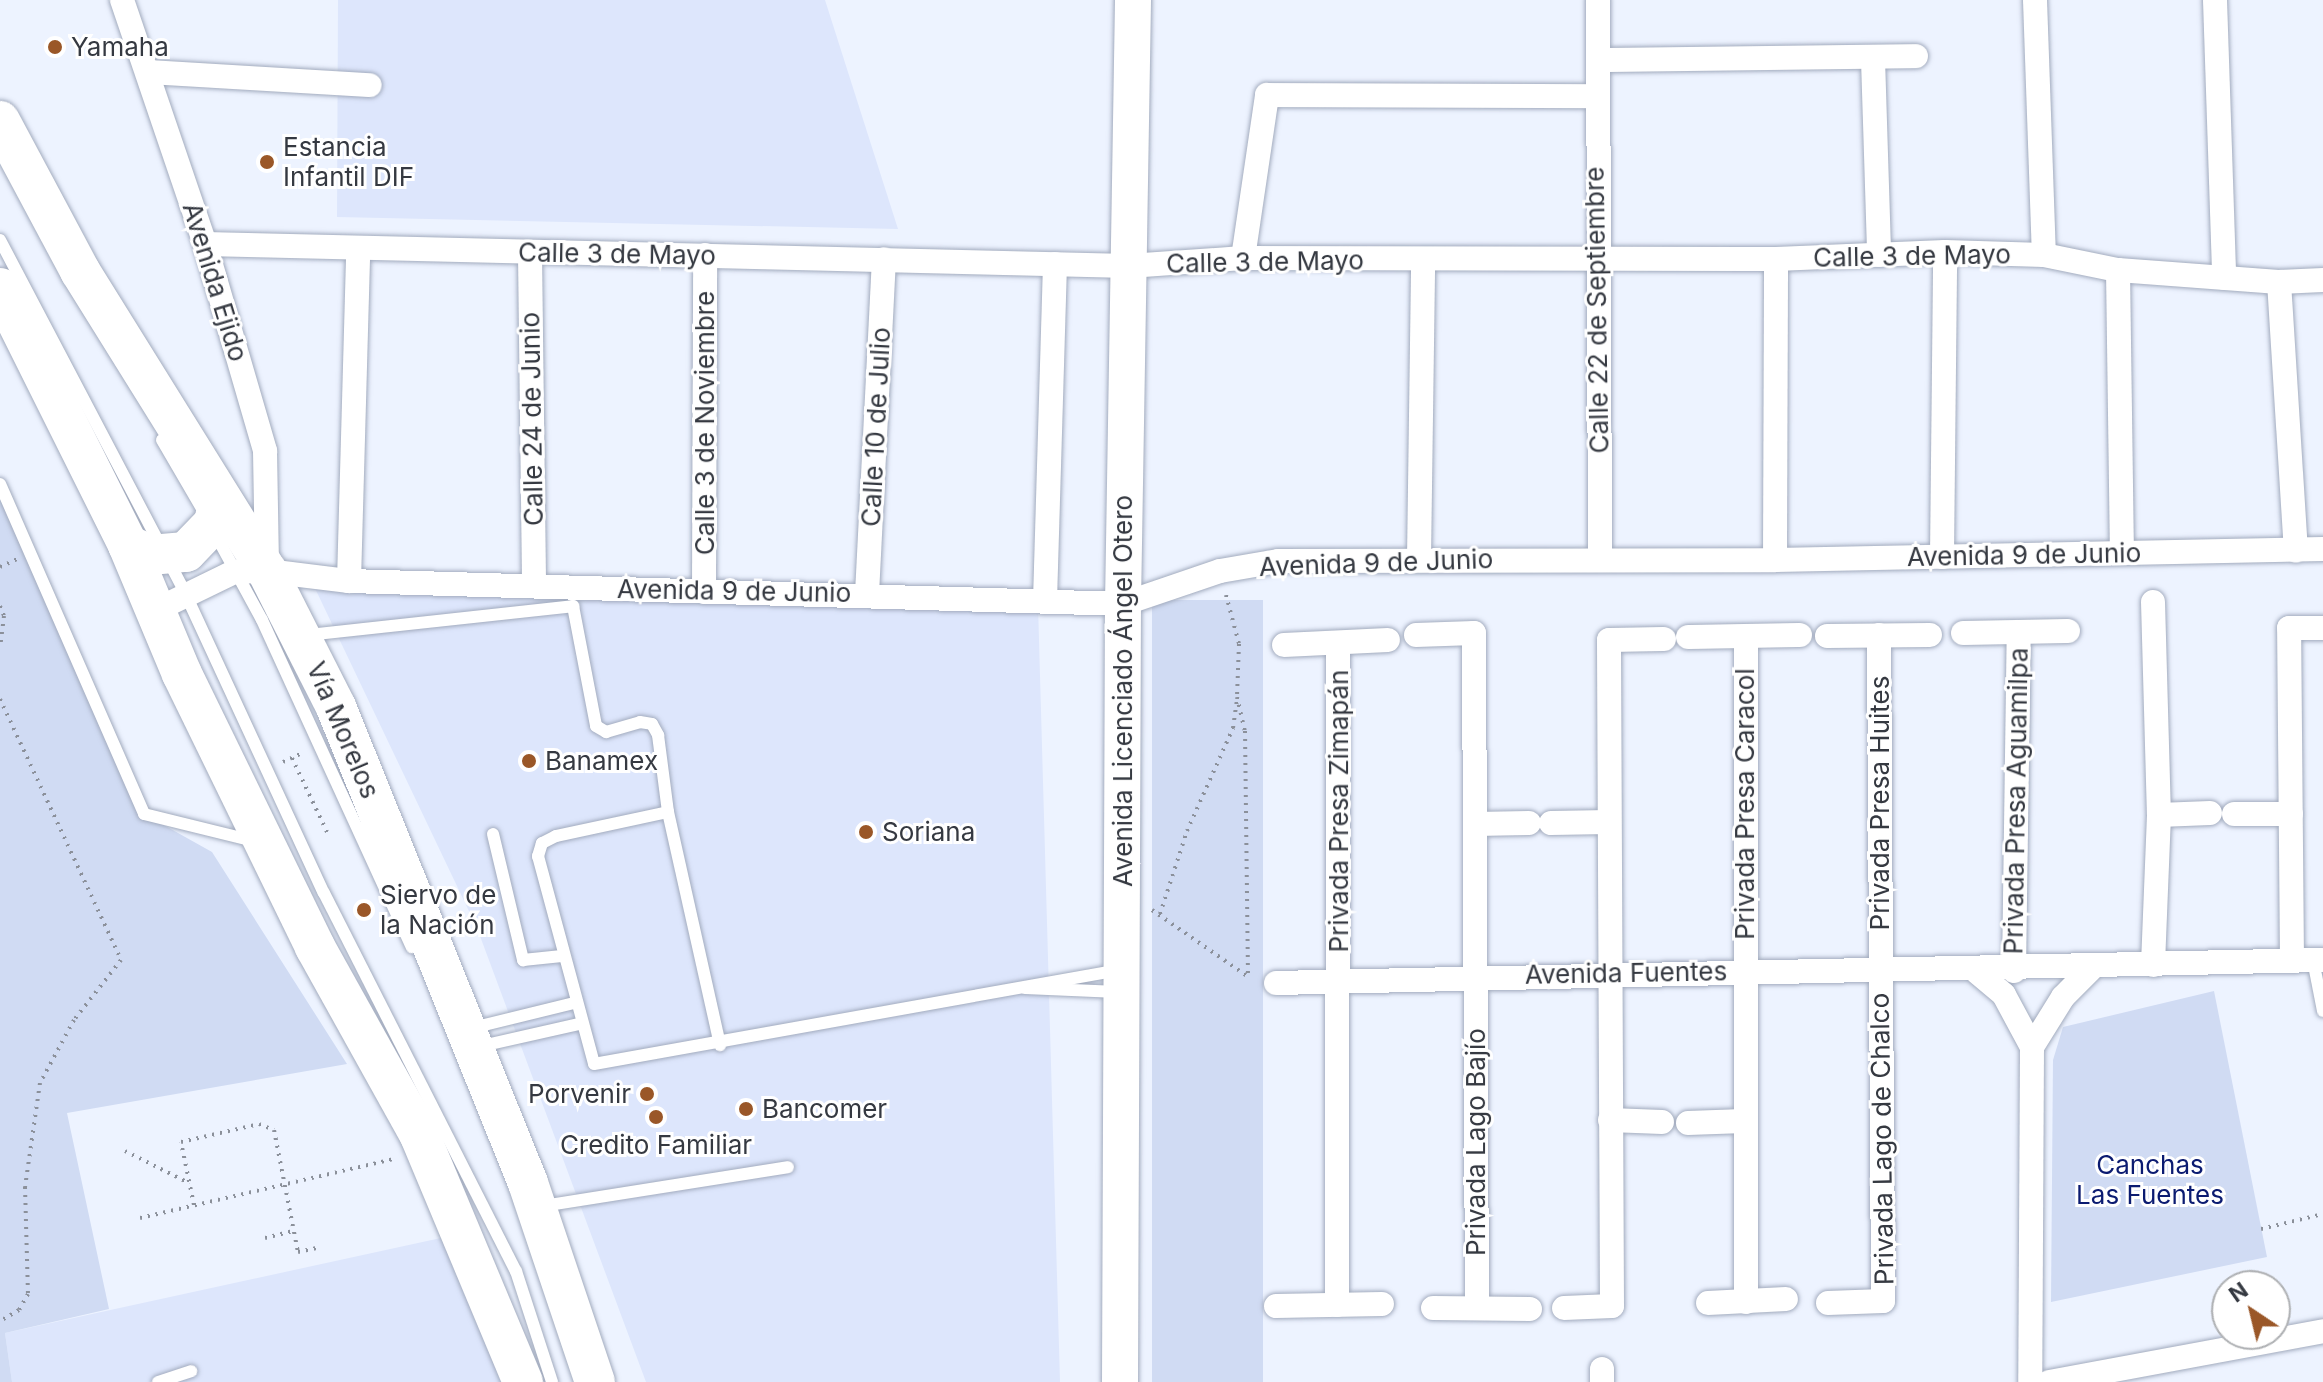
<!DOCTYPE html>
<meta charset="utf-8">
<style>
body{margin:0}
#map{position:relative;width:2323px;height:1382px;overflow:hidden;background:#edf3ff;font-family:Inter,sans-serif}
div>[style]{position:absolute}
.built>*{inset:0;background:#dde6fc}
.green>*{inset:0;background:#d0dbf3;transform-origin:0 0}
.path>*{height:4px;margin-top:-2px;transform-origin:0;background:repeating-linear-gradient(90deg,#8b909a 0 2px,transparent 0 8px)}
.roads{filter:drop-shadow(0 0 2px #a2abbe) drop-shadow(0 0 2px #a2abbe)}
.service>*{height:12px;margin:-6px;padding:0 6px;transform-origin:6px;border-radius:6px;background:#fff}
.minor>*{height:24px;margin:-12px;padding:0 12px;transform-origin:12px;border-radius:12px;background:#fff}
.secondary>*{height:36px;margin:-18px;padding:0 18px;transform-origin:18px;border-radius:18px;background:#fff}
.primary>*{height:40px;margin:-20px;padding:0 20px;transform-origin:20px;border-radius:20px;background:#fff}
.dots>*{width:22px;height:22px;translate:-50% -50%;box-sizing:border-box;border:4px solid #fff;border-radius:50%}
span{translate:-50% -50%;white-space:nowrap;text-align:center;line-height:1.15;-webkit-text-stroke:6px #fff;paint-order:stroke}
.poi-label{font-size:26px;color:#353941}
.left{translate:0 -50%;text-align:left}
.right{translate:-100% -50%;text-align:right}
.street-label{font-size:26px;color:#353941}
.park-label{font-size:26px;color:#0b1b71}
.north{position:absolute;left:2211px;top:1270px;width:80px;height:80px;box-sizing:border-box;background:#fff;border:2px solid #aeb0b3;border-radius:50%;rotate:325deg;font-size:22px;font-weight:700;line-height:32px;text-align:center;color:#353941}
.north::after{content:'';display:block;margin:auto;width:28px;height:36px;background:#9a5728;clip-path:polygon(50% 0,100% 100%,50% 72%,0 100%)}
</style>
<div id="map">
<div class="built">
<i style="clip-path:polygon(338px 0,825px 0,898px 229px,337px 217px)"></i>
<i style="clip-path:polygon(312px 582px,1038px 605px,1060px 1382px,646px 1382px,477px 928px)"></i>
<i style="clip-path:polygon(450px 1236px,501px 1382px,12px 1382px,5px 1333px)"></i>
</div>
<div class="green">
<i style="clip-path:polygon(0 484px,144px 814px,212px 852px,347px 1064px,67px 1113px,109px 1309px,5px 1333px,12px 1382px,0 1382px)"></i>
<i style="left:1263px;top:600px;width:782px;height:111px;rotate:90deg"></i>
<i style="clip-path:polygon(2214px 991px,2267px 1257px,2051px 1302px,2053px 1060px,2063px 1027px)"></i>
</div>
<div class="path">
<i style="left:0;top:567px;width:19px;rotate:-25deg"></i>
<i style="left:1226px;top:595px;width:51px;rotate:75.1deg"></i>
<i style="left:1239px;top:644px;width:53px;rotate:92.2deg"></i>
<i style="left:1237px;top:697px;width:35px;rotate:77deg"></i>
<i style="left:1245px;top:731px;width:247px;rotate:89.3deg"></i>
<i style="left:0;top:606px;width:11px;rotate:68deg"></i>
<i style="left:4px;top:616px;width:32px;rotate:97deg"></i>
<i style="left:0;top:699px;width:288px;rotate:65.1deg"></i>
<i style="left:121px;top:960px;width:76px;rotate:128.1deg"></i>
<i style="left:74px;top:1020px;width:72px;rotate:118.4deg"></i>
<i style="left:40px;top:1083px;width:105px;rotate:98.2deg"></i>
<i style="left:25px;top:1187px;width:107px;rotate:88.4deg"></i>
<i style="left:28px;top:1294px;width:18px;rotate:119deg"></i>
<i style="left:19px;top:1310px;width:22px;rotate:150deg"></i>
<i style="left:292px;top:758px;width:82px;rotate:64.7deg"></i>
<i style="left:283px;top:762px;width:23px;rotate:-25deg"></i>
<i style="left:1152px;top:910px;width:119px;rotate:34.8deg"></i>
<i style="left:1160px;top:914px;width:87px;rotate:-72deg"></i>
<i style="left:1187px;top:831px;width:113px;rotate:-65.9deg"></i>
<i style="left:1233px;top:728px;width:29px;rotate:-82deg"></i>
<i style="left:125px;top:1151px;width:72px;rotate:26.6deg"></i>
<i style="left:194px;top:1205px;width:64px;rotate:-101.7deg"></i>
<i style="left:181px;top:1142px;width:80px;rotate:-13deg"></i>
<i style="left:259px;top:1124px;width:16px;rotate:22deg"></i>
<i style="left:274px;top:1130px;width:124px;rotate:78.9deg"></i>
<i style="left:298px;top:1252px;width:19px;rotate:-12deg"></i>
<i style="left:140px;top:1218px;width:261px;rotate:-13.1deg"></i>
<i style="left:2261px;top:1229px;width:64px;rotate:-13.6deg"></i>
<i style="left:265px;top:1238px;width:30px;rotate:-14deg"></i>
</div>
<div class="roads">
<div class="service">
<i style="left:0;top:240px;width:401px;rotate:62.3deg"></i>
<i style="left:186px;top:595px;width:328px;rotate:65.2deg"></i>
<i style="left:324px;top:893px;width:424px;rotate:63.1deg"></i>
<i style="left:516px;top:1271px;width:117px;rotate:72deg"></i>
<i style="left:162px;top:440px;width:86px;rotate:59.8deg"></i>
<i style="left:0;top:484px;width:360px;rotate:66.4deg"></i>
<i style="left:144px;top:814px;width:113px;rotate:13.8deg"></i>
<i style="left:213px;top:530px;width:102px;rotate:61.4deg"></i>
<i style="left:262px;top:620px;width:360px;rotate:65.4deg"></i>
<i style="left:308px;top:635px;width:267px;rotate:-6.2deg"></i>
<i style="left:573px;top:606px;width:122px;rotate:79.1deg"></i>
<i style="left:596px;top:726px;width:12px;rotate:31deg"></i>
<i style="left:606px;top:732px;width:35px;rotate:-16deg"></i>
<i style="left:640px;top:722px;width:12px;rotate:9deg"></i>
<i style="left:652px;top:724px;width:13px;rotate:61deg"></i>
<i style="left:658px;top:735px;width:78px;rotate:82.6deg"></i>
<i style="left:668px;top:812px;width:239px;rotate:77.4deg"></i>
<i style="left:668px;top:812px;width:115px;rotate:167.9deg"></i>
<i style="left:556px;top:836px;width:16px;rotate:153deg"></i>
<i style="left:542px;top:843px;width:14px;rotate:107deg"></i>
<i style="left:538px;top:856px;width:215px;rotate:74.9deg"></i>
<i style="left:594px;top:1064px;width:533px;rotate:-10.15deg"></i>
<i style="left:493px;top:834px;width:130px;rotate:76.6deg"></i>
<i style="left:523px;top:960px;width:39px;rotate:-6deg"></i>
<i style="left:2313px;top:960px;width:52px;rotate:78.9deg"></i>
<i style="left:1025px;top:988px;width:93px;rotate:2.5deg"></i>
<i style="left:472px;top:1028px;width:105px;rotate:-13.8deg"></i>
<i style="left:477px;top:1047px;width:105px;rotate:-12.7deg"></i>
<i style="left:543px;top:1206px;width:248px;rotate:-9deg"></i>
<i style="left:158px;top:1382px;width:35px;rotate:-18deg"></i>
</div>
<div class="minor">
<i style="left:122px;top:0;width:258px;rotate:71.2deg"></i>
<i style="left:205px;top:244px;width:216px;rotate:73.8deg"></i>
<i style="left:265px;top:451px;width:113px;rotate:89deg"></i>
<i style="left:1598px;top:0;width:560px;rotate:89.8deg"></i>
<i style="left:2035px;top:0;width:255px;rotate:88deg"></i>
<i style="left:2215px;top:0;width:278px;rotate:88.1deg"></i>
<i style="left:1873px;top:59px;width:196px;rotate:88.2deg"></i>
<i style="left:1600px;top:60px;width:316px;rotate:-0.7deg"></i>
<i style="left:148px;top:72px;width:222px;rotate:3.4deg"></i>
<i style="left:205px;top:244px;width:924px;rotate:1.36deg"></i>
<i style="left:1129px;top:266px;width:114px;rotate:-4deg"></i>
<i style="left:1243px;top:258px;width:533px;rotate:0.11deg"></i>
<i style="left:1776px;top:259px;width:169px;rotate:-2.4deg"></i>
<i style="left:1945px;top:252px;width:99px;rotate:1.7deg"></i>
<i style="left:2044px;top:255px;width:76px;rotate:11.5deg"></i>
<i style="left:2118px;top:270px;width:161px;rotate:4.3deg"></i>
<i style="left:2279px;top:282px;width:44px;rotate:-2.6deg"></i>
<i style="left:530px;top:253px;width:332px;rotate:89.3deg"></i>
<i style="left:1243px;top:258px;width:165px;rotate:-81.6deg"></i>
<i style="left:1267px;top:95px;width:328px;rotate:0.2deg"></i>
<i style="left:2118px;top:270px;width:283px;rotate:89.2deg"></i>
<i style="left:2279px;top:282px;width:269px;rotate:86.4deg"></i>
<i style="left:1942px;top:557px;width:305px;rotate:-89.4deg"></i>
<i style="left:1419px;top:559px;width:299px;rotate:-89.2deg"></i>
<i style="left:1775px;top:560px;width:301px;rotate:-89.8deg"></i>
<i style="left:349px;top:581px;width:331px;rotate:-88.4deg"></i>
<i style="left:704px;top:592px;width:337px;rotate:-89.8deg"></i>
<i style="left:867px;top:594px;width:335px;rotate:-87.1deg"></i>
<i style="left:1045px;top:601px;width:337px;rotate:-88.3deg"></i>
<i style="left:2153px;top:602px;width:213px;rotate:88.4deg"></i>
<i style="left:2159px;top:815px;width:150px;rotate:92.3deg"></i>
<i style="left:156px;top:610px;width:87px;rotate:-26deg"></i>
<i style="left:234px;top:572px;width:33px;rotate:-2deg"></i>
<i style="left:267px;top:571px;width:83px;rotate:7deg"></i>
<i style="left:349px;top:581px;width:774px;rotate:1.7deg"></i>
<i style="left:1123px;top:604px;width:102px;rotate:-18.8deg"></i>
<i style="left:1220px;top:571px;width:59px;rotate:-9.8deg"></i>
<i style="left:1278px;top:561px;width:497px;rotate:-0.1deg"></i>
<i style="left:1775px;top:560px;width:548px;rotate:-1.15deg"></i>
<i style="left:1963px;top:633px;width:105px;rotate:-1.1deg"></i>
<i style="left:1416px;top:635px;width:58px;rotate:-2deg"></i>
<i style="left:1474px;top:633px;width:675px;rotate:89.75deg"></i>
<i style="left:1746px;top:636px;width:666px;rotate:90deg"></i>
<i style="left:1827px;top:636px;width:103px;rotate:-0.6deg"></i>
<i style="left:1688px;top:637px;width:112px;rotate:-1deg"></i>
<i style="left:1284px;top:645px;width:104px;rotate:-2.8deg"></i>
<i style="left:2234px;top:814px;width:57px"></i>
<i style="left:2159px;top:815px;width:51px;rotate:-2.2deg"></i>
<i style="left:1551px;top:823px;width:58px;rotate:-1deg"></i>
<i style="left:1475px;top:824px;width:54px;rotate:-1.1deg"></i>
<i style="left:2292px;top:961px;width:333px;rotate:-90.5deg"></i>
<i style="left:2289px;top:628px;width:34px"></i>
<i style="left:2014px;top:971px;width:339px;rotate:-89.2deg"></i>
<i style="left:1977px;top:972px;width:35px;rotate:40deg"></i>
<i style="left:2004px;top:995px;width:59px;rotate:61.7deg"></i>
<i style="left:2032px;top:1047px;width:335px;rotate:90.3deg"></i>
<i style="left:1276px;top:983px;width:1047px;rotate:-1.26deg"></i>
<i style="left:2032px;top:1047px;width:59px;rotate:-58.2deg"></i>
<i style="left:2063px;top:997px;width:42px;rotate:-45deg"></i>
<i style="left:1610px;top:1120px;width:52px;rotate:2.2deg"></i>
<i style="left:1688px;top:1123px;width:56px;rotate:-2deg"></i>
<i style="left:1708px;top:1303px;width:78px;rotate:-2.9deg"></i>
<i style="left:1828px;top:1303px;width:55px;rotate:-2.1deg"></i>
<i style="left:1883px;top:1301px;width:666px;rotate:-90.34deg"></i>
<i style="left:1337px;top:1305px;width:662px;rotate:-89.91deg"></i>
<i style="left:1276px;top:1306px;width:106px;rotate:-1.1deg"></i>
<i style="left:1433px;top:1308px;width:97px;rotate:0.6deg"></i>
<i style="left:1564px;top:1308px;width:48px;rotate:-2.4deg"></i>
<i style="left:1612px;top:1306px;width:666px;rotate:-90.26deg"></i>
<i style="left:1609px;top:640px;width:55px;rotate:-1deg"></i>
<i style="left:1602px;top:1369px;width:13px;rotate:90deg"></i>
<i style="left:2049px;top:1382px;width:279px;rotate:-10.5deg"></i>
</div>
<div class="secondary">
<i style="left:1120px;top:1382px;width:778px;rotate:-89.78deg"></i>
<i style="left:1123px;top:604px;width:604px;rotate:-89.05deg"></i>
</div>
<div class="primary">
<i style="left:0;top:121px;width:170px;rotate:61.9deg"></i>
<i style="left:80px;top:271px;width:354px;rotate:58.1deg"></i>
<i style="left:267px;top:571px;width:153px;rotate:63.1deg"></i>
<i style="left:336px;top:707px;width:513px;rotate:68.03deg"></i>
<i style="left:528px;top:1183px;width:210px;rotate:71.4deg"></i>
<i style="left:0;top:288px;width:287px;rotate:63.5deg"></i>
<i style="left:128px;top:545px;width:140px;rotate:67.3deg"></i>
<i style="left:182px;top:674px;width:304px;rotate:64deg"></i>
<i style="left:315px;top:947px;width:216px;rotate:60.9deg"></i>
<i style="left:420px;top:1136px;width:267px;rotate:67.3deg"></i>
<i style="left:128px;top:545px;width:24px;rotate:24deg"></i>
<i style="left:150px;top:555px;width:36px;rotate:-5deg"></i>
<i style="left:186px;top:552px;width:40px;rotate:-46deg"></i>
<i style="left:214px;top:523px;width:26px;rotate:-79deg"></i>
</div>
</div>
<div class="dots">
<i style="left:55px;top:47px;background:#9a5728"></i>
<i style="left:267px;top:162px;background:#9a5728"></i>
<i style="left:529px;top:761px;background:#9a5728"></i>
<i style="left:866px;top:832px;background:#9a5728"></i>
<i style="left:364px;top:910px;background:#9a5728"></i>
<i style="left:647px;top:1094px;background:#9a5728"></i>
<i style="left:746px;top:1109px;background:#9a5728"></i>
<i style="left:656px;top:1117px;background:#9a5728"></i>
</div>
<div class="poi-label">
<span class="left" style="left:71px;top:47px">Yamaha</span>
<span class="left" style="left:283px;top:162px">Estancia<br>Infantil DIF</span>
<span class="left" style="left:545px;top:761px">Banamex</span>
<span class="left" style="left:882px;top:832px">Soriana</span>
<span class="left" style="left:380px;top:910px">Siervo de<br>la Nación</span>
<span class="right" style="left:631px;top:1094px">Porvenir</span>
<span class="left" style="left:762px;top:1109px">Bancomer</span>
<span style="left:656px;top:1145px">Credito Familiar</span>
</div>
<div class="street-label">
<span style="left:617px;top:254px;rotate:1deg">Calle 3 de Mayo</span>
<span style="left:1912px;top:256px;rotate:-1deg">Calle 3 de Mayo</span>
<span style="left:1265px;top:262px;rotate:-1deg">Calle 3 de Mayo</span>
<span style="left:215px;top:282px;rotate:73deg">Avenida Ejido</span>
<span style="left:1597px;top:310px;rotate:-91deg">Calle 22 de Septiembre</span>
<span style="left:532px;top:419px;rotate:-91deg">Calle 24 de Junio</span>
<span style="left:705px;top:423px;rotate:-90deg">Calle 3 de Noviembre</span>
<span style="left:876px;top:427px;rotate:-87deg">Calle 10 de Julio</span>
<span style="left:2024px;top:555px;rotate:-1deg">Avenida 9 de Junio</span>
<span style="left:1376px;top:563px;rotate:-2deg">Avenida 9 de Junio</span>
<span style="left:734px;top:591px;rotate:1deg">Avenida 9 de Junio</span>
<span style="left:1123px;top:691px;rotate:-90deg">Avenida Licenciado Ángel Otero</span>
<span style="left:343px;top:730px;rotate:67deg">Vía Morelos</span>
<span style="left:2016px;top:801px;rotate:-89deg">Privada Presa Aguamilpa</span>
<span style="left:1880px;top:803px;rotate:-90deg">Privada Presa Huites</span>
<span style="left:1745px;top:804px;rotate:-90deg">Privada Presa Caracol</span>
<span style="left:1339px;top:811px;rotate:-90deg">Privada Presa Zimapán</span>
<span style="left:1626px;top:973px;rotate:-1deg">Avenida Fuentes</span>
<span style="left:1882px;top:1139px;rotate:-91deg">Privada Lago de Chalco</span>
<span style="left:1476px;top:1142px;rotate:-90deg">Privada Lago Bajío</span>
</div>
<div class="park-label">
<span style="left:2150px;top:1180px">Canchas<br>Las Fuentes</span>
</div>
<div class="north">N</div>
</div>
